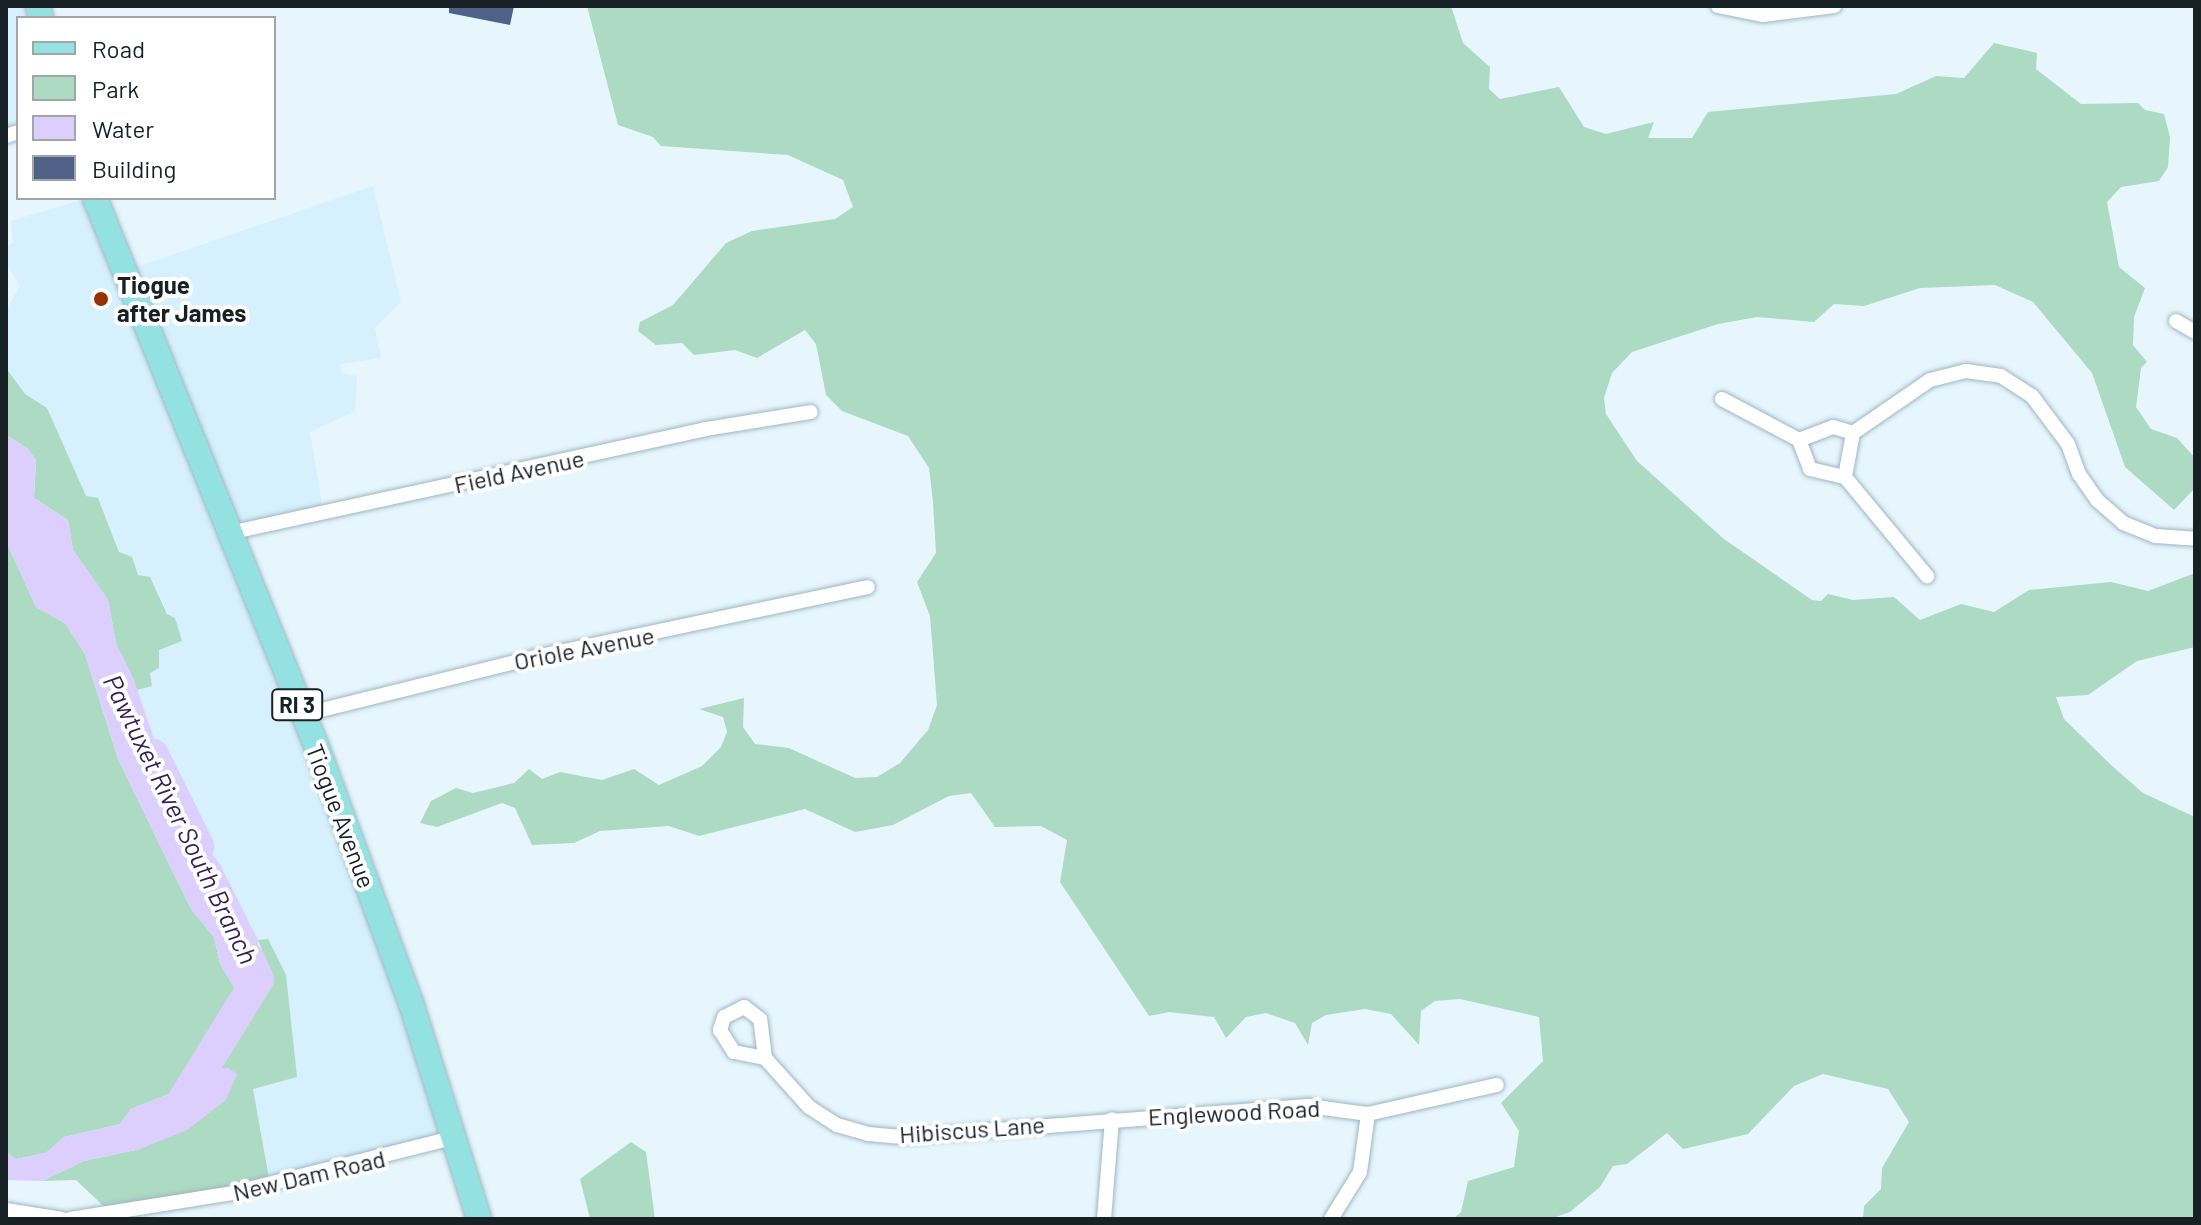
<!DOCTYPE html>
<style>
body{margin:0}
#map{position:relative;width:2201px;height:1225px;overflow:hidden;background:#e7f6fd;font-family:Barlow,sans-serif}
div>[style]{position:absolute}
.built>*{inset:0;background:#d6f0fd}
.green>*{inset:0;background:#acdac2}
.water>*{inset:0;background:#dccffd}
.river>*{height:32px;margin:-16px;padding:0 16px;transform-origin:16px;border-radius:16px;background:#dccffd}
.building>*{inset:0;background:#4f6187}
.roads{filter:drop-shadow(0 0 2px #9fb6c2) drop-shadow(0 0 2px #9fb6c2)}
.minor>*{height:14px;margin:-7px;padding:0 7px;transform-origin:7px;border-radius:7px;background:#fff}
.primary>*{height:24px;margin:-12px;padding:0 12px;transform-origin:12px;border-radius:12px;background:#94e1e2}
.dots>*{width:22px;height:22px;translate:-50% -50%;box-sizing:border-box;border:4px solid #fff;border-radius:50%}
span{translate:-50% -50%;white-space:nowrap;text-align:center;line-height:1.15;-webkit-text-stroke:8px #fff;paint-order:stroke}
.shield-label span{padding:2px 6px;background:#fff;border:2px solid;border-radius:6px;-webkit-text-stroke-width:0}
.shield-label{font-size:22px;color:#172025;font-weight:700}
.poi-label{font-size:24px;color:#172025;font-weight:700}
.left{translate:0 -50%;text-align:left}
.street-label{font-size:24px;color:#172025}
.water-label{font-size:26px;color:#331e55;font-style:italic}
.frame{position:absolute;inset:0;border:8px solid #172025;pointer-events:none}
.legend{position:absolute;left:16px;top:16px;width:260px;height:184px;box-sizing:border-box;background:#fff;border:2px solid #a2a6a8;margin:0;padding:10px 14px;list-style:none;font-size:24px;color:#172025}
.legend li{display:flex;align-items:center;gap:16px;height:40px}
.legend b{width:40px;border:2px solid #a2a6a8}
</style>
<div id="map">
<div class="built">
<i style="clip-path:polygon(6px 6px,36px 6px,39px 18px,18px 18px,18px 129px,6px 133px)"></i>
<i style="clip-path:polygon(373px 186px,401px 302px,375px 328px,381px 358px,341px 364px,341px 373px,357px 376px,355px 411px,310px 432px,324px 516px,232px 534px,450px 1137px,269px 1178px,253px 1089px,268px 940px,257px 939px,221px 866px,175px 801px,137px 690px,152px 686px,150px 673px,168px 614px,150px 577px,138px 575px,119px 552px,98px 498px,86px 496px,47px 408px,25px 394px,6px 368px,6px 311px,20px 286px,6px 263px,6px 247px,13px 243px,11px 221px,88px 198px,125px 271px)"></i>
</div>
<div class="green">
<i style="clip-path:polygon(587px 6px,1451px 6px,1463px 43px,1490px 67px,1489px 89px,1500px 99px,1559px 87px,1584px 127px,1606px 134px,1654px 122px,1648px 138px,1692px 138px,1708px 112px,1896px 94px,1936px 76px,1964px 78px,1994px 43px,2037px 53px,2036px 69px,2081px 104px,2138px 103px,2145px 110px,2164px 114px,2170px 137px,2168px 167px,2159px 181px,2121px 187px,2107px 202px,2119px 267px,2145px 288px,2134px 317px,2133px 345px,2147px 362px,2141px 368px,2136px 407px,2151px 429px,2177px 438px,2195px 458px,2195px 488px,2174px 510px,2125px 467px,2092px 373px,2033px 302px,1995px 285px,1920px 288px,1864px 306px,1834px 304px,1814px 322px,1757px 317px,1718px 324px,1632px 352px,1612px 373px,1604px 398px,1606px 414px,1637px 461px,1724px 539px,1812px 600px,1821px 601px,1828px 594px,1853px 600px,1894px 597px,1920px 620px,1961px 604px,1994px 612px,2029px 590px,2111px 582px,2148px 591px,2195px 573px,2195px 647px,2137px 661px,2088px 695px,2056px 697px,2064px 719px,2111px 765px,2143px 793px,2195px 817px,2195px 1219px,1863px 1219px,1864px 1206px,1881px 1189px,1882px 1168px,1909px 1122px,1888px 1089px,1823px 1074px,1794px 1086px,1748px 1134px,1683px 1149px,1667px 1133px,1627px 1164px,1613px 1166px,1600px 1187px,1570px 1212px,1550px 1219px,1453px 1219px,1461px 1212px,1468px 1181px,1514px 1167px,1519px 1131px,1501px 1103px,1543px 1061px,1539px 1017px,1460px 999px,1435px 1001px,1421px 1011px,1419px 1045px,1391px 1014px,1365px 1009px,1326px 1015px,1312px 1023px,1308px 1045px,1295px 1023px,1266px 1013px,1246px 1017px,1226px 1038px,1214px 1017px,1169px 1012px,1149px 1016px,1060px 882px,1067px 840px,1041px 826px,995px 827px,971px 793px,949px 796px,893px 825px,855px 832px,805px 809px,699px 836px,669px 826px,600px 831px,574px 843px,532px 845px,515px 808px,502px 803px,437px 827px,420px 823px,431px 801px,456px 788px,473px 793px,514px 783px,529px 769px,542px 779px,560px 772px,602px 780px,634px 769px,659px 785px,702px 766px,721px 747px,727px 732px,723px 717px,699px 709px,744px 698px,743px 727px,755px 744px,789px 748px,855px 778px,877px 777px,900px 763px,928px 730px,937px 705px,930px 616px,917px 582px,936px 553px,933px 502px,929px 468px,908px 436px,842px 411px,826px 395px,816px 344px,805px 330px,757px 358px,735px 350px,694px 355px,682px 343px,656px 345px,638px 331px,640px 322px,673px 305px,726px 243px,752px 231px,835px 219px,853px 207px,843px 180px,788px 155px,661px 146px,653px 137px,618px 125px)"></i>
<i style="clip-path:polygon(6px 368px,25px 394px,47px 408px,86px 496px,98px 498px,119px 552px,132px 557px,138px 575px,150px 577px,167px 614px,175px 618px,182px 641px,159px 650px,159px 668px,150px 673px,152px 686px,137px 690px,116px 643px,108px 600px,73px 550px,68px 520px,34px 498px,36px 460px,27px 448px,6px 435px)"></i>
<i style="clip-path:polygon(6px 541px,36px 607px,65px 623px,85px 654px,118px 759px,191px 909px,214px 937px,220px 964px,235px 989px,262px 950px,258px 940px,268px 939px,286px 975px,297px 1077px,253px 1089px,269px 1178px,114px 1216px,76px 1180px,42px 1181px,84px 1161px,140px 1149px,210px 1069px,179px 1090px,131px 1109px,120px 1124px,64px 1137px,46px 1153px,16px 1159px,6px 1152px)"></i>
<i style="clip-path:polygon(631px 1142px,646px 1152px,655px 1219px,590px 1219px,580px 1179px)"></i>
</div>
<div class="water">
<i style="clip-path:polygon(6px 435px,27px 448px,36px 460px,34px 498px,68px 520px,73px 550px,108px 600px,116px 643px,133px 677px,175px 801px,221px 866px,258px 940px,262px 988px,250px 997px,235px 989px,220px 964px,214px 937px,191px 909px,118px 759px,85px 654px,65px 623px,36px 607px,6px 541px)"></i>
<i style="clip-path:polygon(228px 1068px,237px 1074px,226px 1100px,187px 1130px,140px 1149px,84px 1161px,42px 1181px,6px 1180px,6px 1152px,16px 1159px,46px 1153px,64px 1137px,120px 1124px,131px 1109px,179px 1090px,210px 1069px)"></i>
</div>
<div class="river">
<i style="left:153px;top:755px;width:102px;rotate:63.7deg"></i>
<i style="left:175px;top:1114px;width:158px;rotate:-58.4deg"></i>
<i style="left:258px;top:979px;width:23px;rotate:-115deg"></i>
</div>
<div class="building">
<i style="clip-path:polygon(449px 6px,514px 6px,510px 25px,449px 13px)"></i>
</div>
<div class="roads">
<div class="minor">
<i style="left:1718px;top:6px;width:46px;rotate:11.3deg"></i>
<i style="left:1763px;top:15px;width:72px;rotate:-7.2deg"></i>
<i style="left:6px;top:136px;width:13px;rotate:-18deg"></i>
<i style="left:2176px;top:321px;width:22px;rotate:30deg"></i>
<i style="left:1722px;top:399px;width:87px;rotate:28deg"></i>
<i style="left:1853px;top:433px;width:93px;rotate:-34.5deg"></i>
<i style="left:1930px;top:380px;width:37px;rotate:-14deg"></i>
<i style="left:1966px;top:371px;width:35px;rotate:8deg"></i>
<i style="left:2001px;top:376px;width:37px;rotate:33deg"></i>
<i style="left:2032px;top:396px;width:60px;rotate:53.1deg"></i>
<i style="left:2068px;top:444px;width:32px;rotate:70deg"></i>
<i style="left:2079px;top:474px;width:32px;rotate:55deg"></i>
<i style="left:2097px;top:500px;width:35px;rotate:41deg"></i>
<i style="left:2123px;top:523px;width:35px;rotate:22deg"></i>
<i style="left:2156px;top:536px;width:39px;rotate:4deg"></i>
<i style="left:1845px;top:477px;width:45px;rotate:-79.7deg"></i>
<i style="left:1853px;top:433px;width:21px;rotate:-163deg"></i>
<i style="left:1833px;top:427px;width:36px;rotate:159deg"></i>
<i style="left:1799px;top:440px;width:31px;rotate:69deg"></i>
<i style="left:1810px;top:469px;width:36px;rotate:13deg"></i>
<i style="left:1845px;top:477px;width:129px;rotate:50.4deg"></i>
<i style="left:229px;top:533px;width:488px;rotate:-12.3deg"></i>
<i style="left:706px;top:429px;width:106px;rotate:-9.2deg"></i>
<i style="left:301px;top:715px;width:242px;rotate:-13.9deg"></i>
<i style="left:536px;top:657px;width:339px;rotate:-11.9deg"></i>
<i style="left:765px;top:1058px;width:39px;rotate:-97deg"></i>
<i style="left:760px;top:1019px;width:20px;rotate:-143deg"></i>
<i style="left:744px;top:1007px;width:22px;rotate:153deg"></i>
<i style="left:724px;top:1017px;width:14px;rotate:107deg"></i>
<i style="left:720px;top:1030px;width:26px;rotate:58deg"></i>
<i style="left:734px;top:1052px;width:32px;rotate:11deg"></i>
<i style="left:765px;top:1058px;width:66px;rotate:48.1deg"></i>
<i style="left:809px;top:1107px;width:33px;rotate:33deg"></i>
<i style="left:837px;top:1125px;width:32px;rotate:16deg"></i>
<i style="left:868px;top:1134px;width:37px;rotate:5deg"></i>
<i style="left:905px;top:1137px;width:404px;rotate:-4.4deg"></i>
<i style="left:1308px;top:1106px;width:61px;rotate:7.6deg"></i>
<i style="left:1368px;top:1114px;width:132px;rotate:-12.7deg"></i>
<i style="left:6px;top:1210px;width:57px;rotate:9.1deg"></i>
<i style="left:70px;top:1219px;width:164px;rotate:-9.1deg"></i>
<i style="left:232px;top:1193px;width:228px;rotate:-14deg"></i>
<i style="left:1104px;top:1219px;width:100px;rotate:-85.4deg"></i>
<i style="left:1331px;top:1219px;width:55px;rotate:-58.3deg"></i>
<i style="left:1360px;top:1172px;width:59px;rotate:-82.1deg"></i>
</div>
<div class="primary">
<i style="left:38px;top:6px;width:12px;rotate:76deg"></i>
<i style="left:95px;top:198px;width:590px;rotate:68deg"></i>
<i style="left:316px;top:745px;width:275px;rotate:69.8deg"></i>
<i style="left:411px;top:1003px;width:226px;rotate:72.5deg"></i>
</div>
</div>
<div class="dots">
<i style="left:101px;top:299px;background:#963102"></i>
</div>
<div class="shield-label">
<span style="left:297px;top:705px">RI 3</span>
</div>
<div class="poi-label">
<span class="left" style="left:117px;top:299px">Tiogue<br>after James</span>
</div>
<div class="street-label">
<span style="left:519px;top:471px;rotate:-12deg">Field Avenue</span>
<span style="left:584px;top:648px;rotate:-11deg">Oriole Avenue</span>
<span style="left:341px;top:816px;rotate:69deg">Tiogue Avenue</span>
<span style="left:1234px;top:1112px;rotate:-3deg">Englewood Road</span>
<span style="left:972px;top:1129px;rotate:-4deg">Hibiscus Lane</span>
<span style="left:309px;top:1175px;rotate:-13deg">New Dam Road</span>
</div>
<div class="water-label">
<span style="left:181px;top:819px;rotate:64deg">Pawtuxet River South Branch</span>
</div>
<div class="frame"></div>
<ul class="legend">
<li><b style="height:10px;background:#94e1e2"></b>Road</li>
<li><b style="height:22px;background:#acdac2"></b>Park</li>
<li><b style="height:22px;background:#dccffd"></b>Water</li>
<li><b style="height:22px;background:#4f6187"></b>Building</li>
</ul>
</div>
